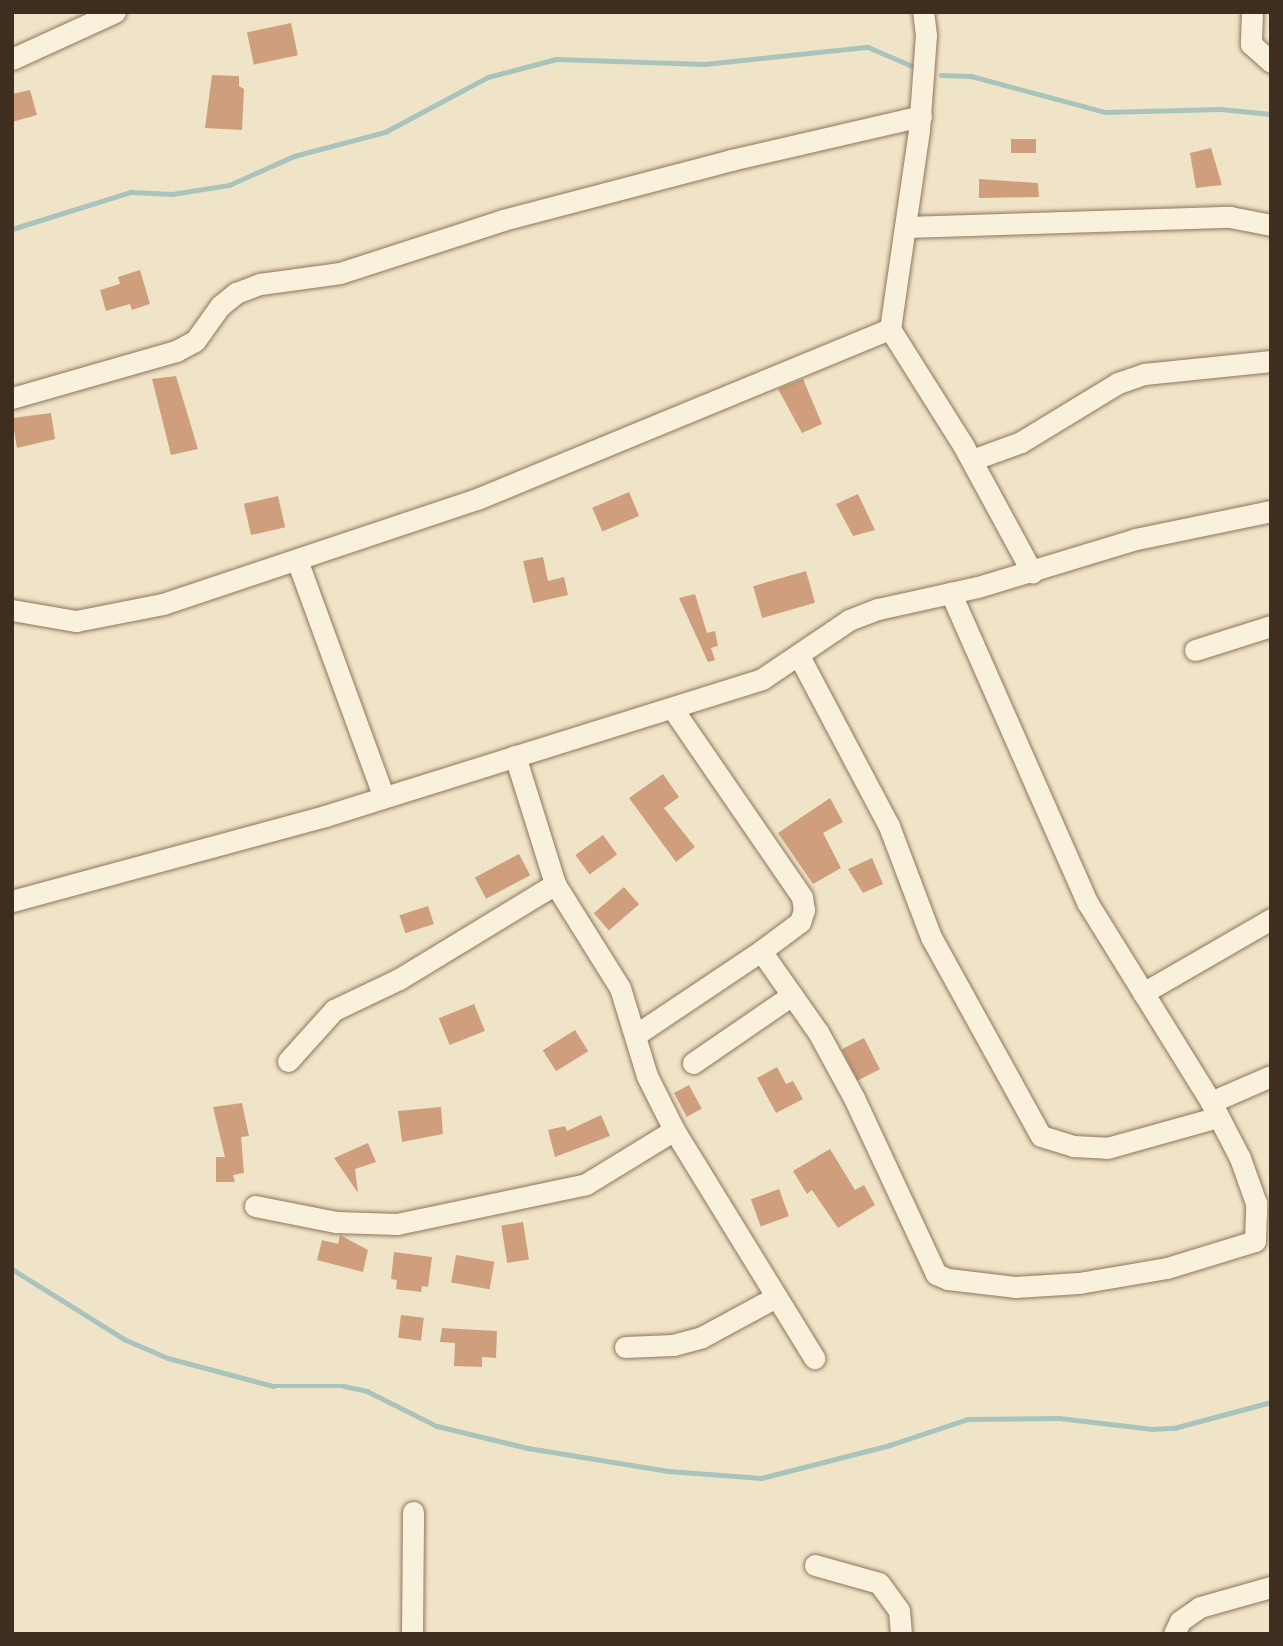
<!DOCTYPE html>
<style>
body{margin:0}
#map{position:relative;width:1283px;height:1646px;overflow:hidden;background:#f0e4c8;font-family:Lora,serif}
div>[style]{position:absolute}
.stream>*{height:4.5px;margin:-2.25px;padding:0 2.25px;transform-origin:2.25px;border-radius:2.25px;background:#a9c4bc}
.building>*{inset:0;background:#cf9f7d;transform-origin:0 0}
.roads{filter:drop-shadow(0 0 2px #8d765c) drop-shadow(0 0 2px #8d765c)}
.minor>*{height:21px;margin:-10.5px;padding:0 10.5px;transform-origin:10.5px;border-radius:10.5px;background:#faf1dc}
span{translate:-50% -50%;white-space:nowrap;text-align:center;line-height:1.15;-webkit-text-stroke:5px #f7eed8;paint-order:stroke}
.frame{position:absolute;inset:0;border:14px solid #3d2e20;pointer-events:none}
</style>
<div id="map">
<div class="stream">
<i style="left:941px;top:75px;width:30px;rotate:2deg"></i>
<i style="left:971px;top:76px;width:139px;rotate:15deg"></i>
<i style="left:1105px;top:112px;width:116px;rotate:-1.5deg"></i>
<i style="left:1221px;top:109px;width:50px;rotate:5.7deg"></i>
<i style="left:12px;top:229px;width:125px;rotate:-17.3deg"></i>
<i style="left:131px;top:192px;width:41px;rotate:2.8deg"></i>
<i style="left:172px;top:194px;width:58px;rotate:-9deg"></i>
<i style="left:229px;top:185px;width:71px;rotate:-24deg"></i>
<i style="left:294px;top:156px;width:94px;rotate:-14.8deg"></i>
<i style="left:385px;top:132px;width:117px;rotate:-28.1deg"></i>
<i style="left:488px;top:77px;width:70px;rotate:-14.8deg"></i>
<i style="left:556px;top:59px;width:149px;rotate:1.9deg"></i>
<i style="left:705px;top:64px;width:164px;rotate:-6deg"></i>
<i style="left:868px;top:47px;width:51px;rotate:23.1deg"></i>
<i style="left:12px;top:1269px;width:132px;rotate:32deg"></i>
<i style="left:124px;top:1339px;width:48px;rotate:23.4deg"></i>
<i style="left:168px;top:1358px;width:109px;rotate:14.9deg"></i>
<i style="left:273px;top:1386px;width:71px"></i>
<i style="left:344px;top:1386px;width:24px;rotate:12deg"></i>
<i style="left:367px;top:1391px;width:78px;rotate:26.6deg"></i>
<i style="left:437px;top:1426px;width:94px;rotate:13.6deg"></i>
<i style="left:528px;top:1448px;width:143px;rotate:9.3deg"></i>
<i style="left:669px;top:1471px;width:92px;rotate:4.4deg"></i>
<i style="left:761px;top:1478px;width:133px;rotate:-14.3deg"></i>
<i style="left:890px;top:1445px;width:82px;rotate:-18.4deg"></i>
<i style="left:968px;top:1419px;width:91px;rotate:-0.6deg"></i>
<i style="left:1059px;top:1418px;width:94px;rotate:6.7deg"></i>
<i style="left:1152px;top:1429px;width:22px;rotate:-3deg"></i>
<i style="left:1174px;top:1428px;width:100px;rotate:-15deg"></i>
</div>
<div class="building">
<i style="left:291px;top:23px;width:33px;height:45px;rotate:78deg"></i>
<i style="clip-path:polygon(212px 75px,239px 76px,239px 86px,244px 89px,242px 130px,205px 128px)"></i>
<i style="clip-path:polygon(30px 90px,37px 115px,12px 122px,12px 94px)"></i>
<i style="left:1036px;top:139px;width:14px;height:25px;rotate:90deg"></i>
<i style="clip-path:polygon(1211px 148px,1222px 185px,1196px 188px,1190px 153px)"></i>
<i style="clip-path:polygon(979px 179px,1038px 183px,1039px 197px,979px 198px)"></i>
<i style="clip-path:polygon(140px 270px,150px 304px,132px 310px,130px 304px,106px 311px,100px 290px,120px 284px,118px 277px)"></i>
<i style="clip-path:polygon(176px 376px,198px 449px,171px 455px,152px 379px)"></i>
<i style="clip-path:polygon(803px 379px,822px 424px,802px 433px,778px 389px)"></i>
<i style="clip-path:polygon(51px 413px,55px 439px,17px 448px,12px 418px)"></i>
<i style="left:629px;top:492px;width:26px;height:40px;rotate:67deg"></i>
<i style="clip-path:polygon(858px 494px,875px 530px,853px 536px,836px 504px)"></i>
<i style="left:278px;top:496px;width:32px;height:35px;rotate:77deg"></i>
<i style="clip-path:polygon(543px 557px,548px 581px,564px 577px,568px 595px,533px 603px,523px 561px)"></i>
<i style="left:806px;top:571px;width:33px;height:55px;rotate:74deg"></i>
<i style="clip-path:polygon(695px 594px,707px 633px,715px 631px,718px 646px,711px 648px,715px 660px,708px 662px,679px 598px)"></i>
<i style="clip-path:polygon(663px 774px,679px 797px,664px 808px,695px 847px,676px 862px,629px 798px)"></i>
<i style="clip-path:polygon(830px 798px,843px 822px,823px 833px,841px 868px,813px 884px,778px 833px)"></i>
<i style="left:603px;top:835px;width:24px;height:34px;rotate:54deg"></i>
<i style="left:519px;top:854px;width:24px;height:50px;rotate:62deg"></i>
<i style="clip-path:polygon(872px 858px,883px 884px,863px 893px,848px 869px)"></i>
<i style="left:624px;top:887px;width:23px;height:40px;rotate:49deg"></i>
<i style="left:428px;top:906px;width:19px;height:30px;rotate:72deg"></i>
<i style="left:474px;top:1004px;width:29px;height:38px;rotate:68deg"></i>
<i style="left:575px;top:1030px;width:25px;height:38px;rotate:58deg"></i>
<i style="left:864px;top:1038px;width:35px;height:25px;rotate:63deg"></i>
<i style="clip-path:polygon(777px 1067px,786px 1084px,793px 1081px,803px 1099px,776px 1113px,757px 1078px)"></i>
<i style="left:689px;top:1085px;width:27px;height:17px;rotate:62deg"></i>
<i style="clip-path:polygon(242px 1103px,249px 1136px,241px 1137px,244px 1173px,233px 1175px,235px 1182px,216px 1182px,216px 1157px,225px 1157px,213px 1107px)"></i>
<i style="clip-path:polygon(441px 1107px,443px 1134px,402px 1142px,398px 1111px)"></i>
<i style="clip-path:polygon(601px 1115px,610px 1136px,555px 1157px,548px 1130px,565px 1126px,567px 1131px)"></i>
<i style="clip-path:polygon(368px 1143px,376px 1162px,355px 1169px,358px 1193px,334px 1158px)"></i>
<i style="clip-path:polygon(830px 1149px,855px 1190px,864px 1185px,875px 1205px,838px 1228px,812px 1190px,807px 1194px,793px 1171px)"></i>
<i style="left:779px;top:1189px;width:29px;height:30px;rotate:70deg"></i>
<i style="left:523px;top:1222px;width:38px;height:22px;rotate:81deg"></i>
<i style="clip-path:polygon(340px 1235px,368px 1250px,363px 1272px,317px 1260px,322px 1240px,338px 1244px)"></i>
<i style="clip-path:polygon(394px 1252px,432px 1257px,428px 1287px,422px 1286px,421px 1292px,396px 1289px,397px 1280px,391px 1279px)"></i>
<i style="left:456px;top:1255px;width:39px;height:28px;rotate:10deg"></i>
<i style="left:401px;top:1315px;width:23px;height:23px;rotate:7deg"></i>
<i style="clip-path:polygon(442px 1328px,497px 1331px,496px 1358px,482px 1357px,482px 1367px,454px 1366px,455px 1343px,440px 1342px)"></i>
</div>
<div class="roads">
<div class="minor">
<i style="left:1252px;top:12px;width:32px;rotate:92deg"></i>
<i style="left:1251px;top:44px;width:27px;rotate:42deg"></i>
<i style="left:12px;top:59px;width:113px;rotate:-24.5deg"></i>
<i style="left:906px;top:227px;width:324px;rotate:-1.8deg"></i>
<i style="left:1230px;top:217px;width:42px;rotate:11deg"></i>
<i style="left:890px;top:329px;width:137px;rotate:57.8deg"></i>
<i style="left:963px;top:445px;width:145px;rotate:61.5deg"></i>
<i style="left:12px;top:398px;width:171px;rotate:-16deg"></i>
<i style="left:176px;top:351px;width:21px;rotate:-28deg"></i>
<i style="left:195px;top:341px;width:43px;rotate:-54.5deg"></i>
<i style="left:220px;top:306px;width:21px;rotate:-39deg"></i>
<i style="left:236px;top:293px;width:26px;rotate:-21deg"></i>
<i style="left:260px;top:284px;width:81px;rotate:-7.8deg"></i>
<i style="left:340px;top:273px;width:171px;rotate:-18deg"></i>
<i style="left:503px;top:220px;width:236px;rotate:-14.7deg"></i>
<i style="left:731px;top:160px;width:195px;rotate:-13deg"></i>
<i style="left:972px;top:460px;width:52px;rotate:-20.2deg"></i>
<i style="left:1021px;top:442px;width:114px;rotate:-31.3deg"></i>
<i style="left:1118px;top:383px;width:28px;rotate:-19deg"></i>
<i style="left:1144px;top:374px;width:128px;rotate:-5.8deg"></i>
<i style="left:297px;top:560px;width:250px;rotate:69.9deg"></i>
<i style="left:12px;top:610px;width:65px;rotate:9.8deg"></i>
<i style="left:76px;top:621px;width:89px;rotate:-11.1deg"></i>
<i style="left:163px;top:604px;width:331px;rotate:-18.5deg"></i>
<i style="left:477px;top:499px;width:447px;rotate:-22.4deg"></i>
<i style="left:890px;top:329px;width:201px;rotate:-81.7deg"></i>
<i style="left:919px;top:130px;width:95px;rotate:-85.8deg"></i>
<i style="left:926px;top:35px;width:23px;rotate:-97deg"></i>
<i style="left:1195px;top:650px;width:80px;rotate:-17.5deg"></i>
<i style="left:799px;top:656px;width:192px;rotate:62.1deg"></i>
<i style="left:889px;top:826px;width:119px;rotate:69.3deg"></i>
<i style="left:931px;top:937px;width:227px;rotate:61.1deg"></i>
<i style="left:1041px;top:1136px;width:34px;rotate:17deg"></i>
<i style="left:1073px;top:1146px;width:34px;rotate:3deg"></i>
<i style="left:1107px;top:1148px;width:115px;rotate:-15.6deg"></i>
<i style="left:515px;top:756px;width:134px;rotate:72.6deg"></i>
<i style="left:555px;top:884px;width:123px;rotate:58deg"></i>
<i style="left:620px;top:988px;width:92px;rotate:72.9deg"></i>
<i style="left:647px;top:1076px;width:60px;rotate:63.4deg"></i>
<i style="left:674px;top:1130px;width:268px;rotate:58.4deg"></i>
<i style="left:12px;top:901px;width:324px;rotate:-15.2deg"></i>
<i style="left:325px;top:816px;width:458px;rotate:-17.4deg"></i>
<i style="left:762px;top:679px;width:105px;rotate:-34.1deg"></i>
<i style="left:849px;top:620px;width:31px;rotate:-21deg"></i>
<i style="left:878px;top:609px;width:102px;rotate:-12.4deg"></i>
<i style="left:978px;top:587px;width:165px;rotate:-16.9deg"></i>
<i style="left:1136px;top:539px;width:138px;rotate:-11.7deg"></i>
<i style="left:761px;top:951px;width:99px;rotate:54.9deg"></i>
<i style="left:818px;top:1032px;width:75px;rotate:61.4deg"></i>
<i style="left:854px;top:1098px;width:194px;rotate:65deg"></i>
<i style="left:936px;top:1274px;width:13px;rotate:23deg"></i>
<i style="left:948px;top:1279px;width:67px;rotate:6.8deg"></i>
<i style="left:1015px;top:1287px;width:64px;rotate:-3.6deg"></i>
<i style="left:1079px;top:1283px;width:89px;rotate:-9.7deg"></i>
<i style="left:1167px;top:1268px;width:92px;rotate:-17.1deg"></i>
<i style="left:1255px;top:1241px;width:38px;rotate:-88deg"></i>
<i style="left:1256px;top:1203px;width:48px;rotate:-109.6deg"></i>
<i style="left:1240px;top:1158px;width:63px;rotate:-117.4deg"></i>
<i style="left:1211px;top:1102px;width:235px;rotate:-121.8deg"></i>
<i style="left:1087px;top:902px;width:338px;rotate:-113.8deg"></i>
<i style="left:1143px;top:993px;width:148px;rotate:-30deg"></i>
<i style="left:637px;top:1034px;width:149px;rotate:-33.8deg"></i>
<i style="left:761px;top:951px;width:49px;rotate:-36.6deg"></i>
<i style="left:800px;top:922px;width:13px;rotate:-72deg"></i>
<i style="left:804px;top:910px;width:13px;rotate:-99deg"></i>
<i style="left:802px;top:897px;width:229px;rotate:-124.5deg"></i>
<i style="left:288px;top:1061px;width:69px;rotate:-48deg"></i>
<i style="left:334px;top:1010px;width:72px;rotate:-25.5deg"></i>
<i style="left:399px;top:979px;width:183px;rotate:-31.3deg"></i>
<i style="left:693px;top:1063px;width:120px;rotate:-34.5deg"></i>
<i style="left:1211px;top:1102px;width:65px;rotate:-23.4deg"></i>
<i style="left:255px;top:1206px;width:83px;rotate:11.2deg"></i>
<i style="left:336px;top:1222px;width:61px;rotate:1.9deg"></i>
<i style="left:397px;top:1224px;width:193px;rotate:-11.9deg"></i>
<i style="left:586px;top:1184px;width:103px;rotate:-31.5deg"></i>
<i style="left:625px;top:1347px;width:48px;rotate:-2.4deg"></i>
<i style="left:673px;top:1345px;width:30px;rotate:-15deg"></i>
<i style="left:702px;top:1337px;width:84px;rotate:-28.4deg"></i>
<i style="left:815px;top:1565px;width:66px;rotate:15.7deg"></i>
<i style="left:879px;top:1583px;width:34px;rotate:54deg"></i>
<i style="left:899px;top:1611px;width:23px;rotate:85deg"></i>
<i style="left:412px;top:1634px;width:122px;rotate:-89.5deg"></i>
<i style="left:1174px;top:1634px;width:14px;rotate:-65deg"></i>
<i style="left:1180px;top:1621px;width:24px;rotate:-35deg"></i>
<i style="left:1200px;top:1607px;width:74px;rotate:-15.7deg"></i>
</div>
</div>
<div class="frame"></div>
</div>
